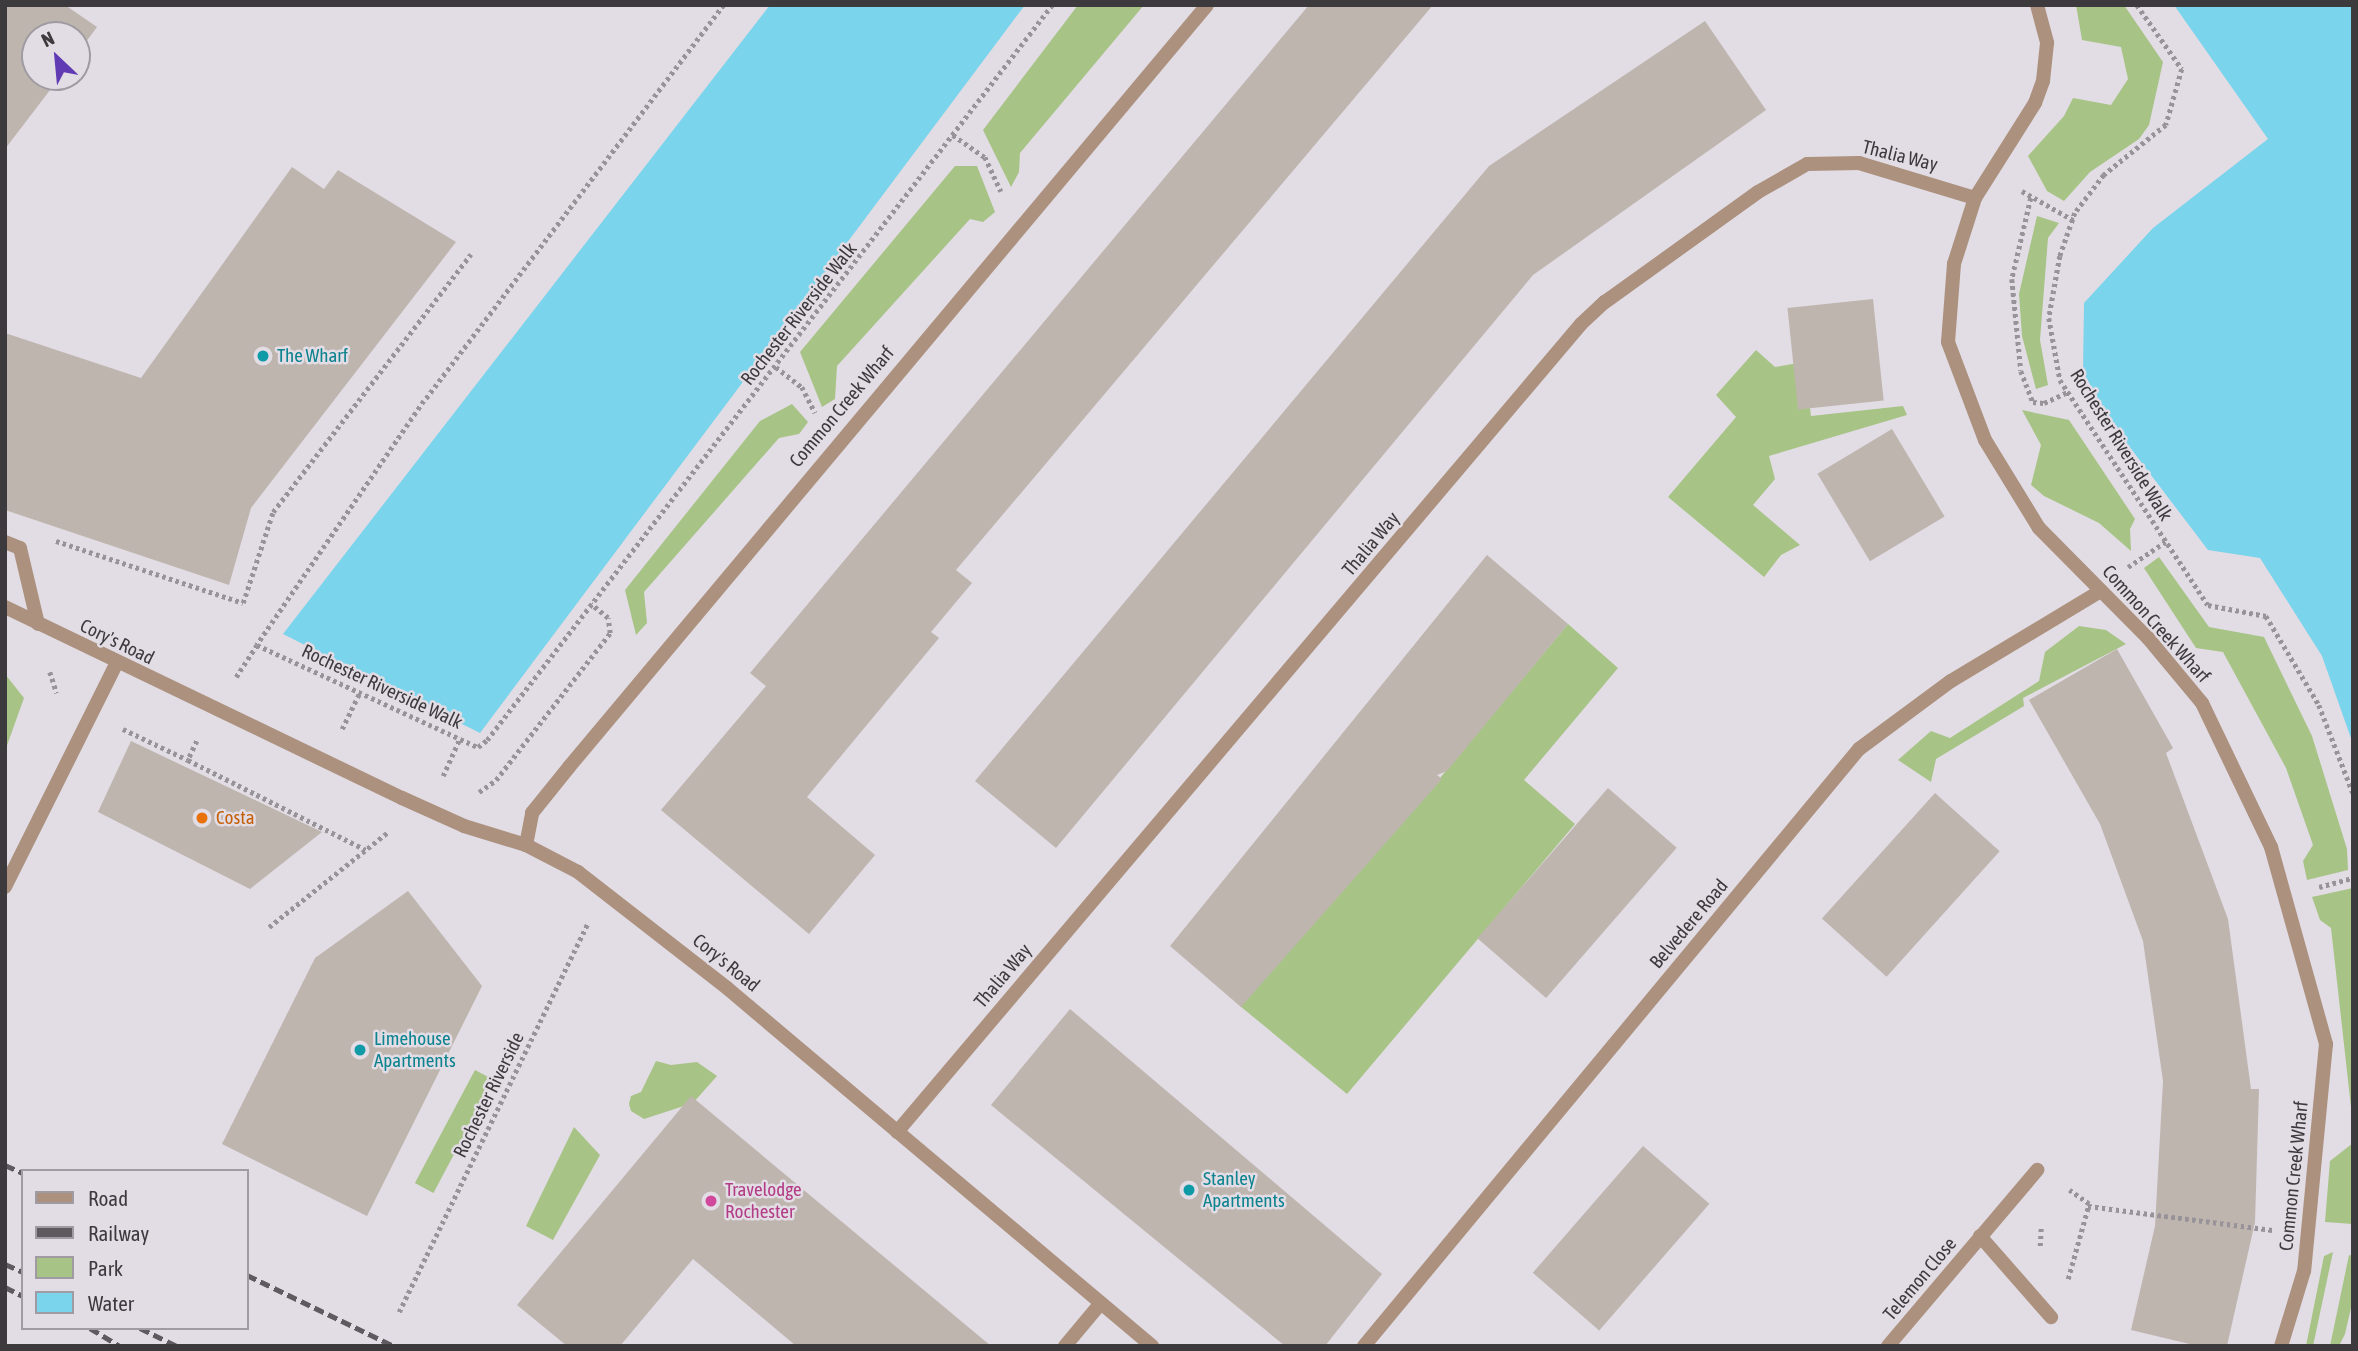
<!DOCTYPE html>
<style>
body{margin:0}
#map{position:relative;width:2358px;height:1351px;overflow:hidden;background:#e2dce4;font-family:"Asap Condensed",sans-serif}
div>[style]{position:absolute}
.green>*{inset:0;background:#a7c486;transform-origin:0 0}
.water>*{inset:0;background:#7ad4eb}
.building>*{inset:0;background:#beb5af;transform-origin:0 0}
.path>*{height:4.5px;margin-top:-2.25px;transform-origin:0;background:repeating-linear-gradient(90deg,#989399 0 3.5px,transparent 0 7px)}
.lane>*{height:14px;margin:-7px;padding:0 7px;transform-origin:7px;border-radius:7px;background:#ab917e}
.street>*{height:14px;margin:-7px;padding:0 7px;transform-origin:7px;border-radius:7px;background:#ab917e}
.rail>*{height:5px;margin-top:-2.5px;transform-origin:0;background:repeating-linear-gradient(90deg,#5e5a5f 0 10px,transparent 0 15px)}
.dots>*{width:19px;height:19px;translate:-50% -50%;box-sizing:border-box;border:4px solid #e2dce4;border-radius:50%}
span{translate:-50% -50%;white-space:nowrap;text-align:center;line-height:1.15;-webkit-text-stroke:5px #e2dce4;paint-order:stroke}
.street-label{font-size:19px;color:#3d3a3e}
.culture-label{font-size:19px;color:#0d838f}
.left{translate:0 -50%;text-align:left}
.food-label{font-size:19px;color:#c56008}
.hotel-label{font-size:19px;color:#b23c85}
.frame{position:absolute;inset:0;border:7px solid #3d3a3e;pointer-events:none}
.legend{position:absolute;left:21px;top:1169px;width:228px;height:161px;box-sizing:border-box;background:#e2dce4;border:2px solid #a09ba2;margin:0;padding:9px 12px;list-style:none;font-size:21px;color:#3d3a3e}
.legend li{display:flex;align-items:center;gap:14px;height:35px}
.legend b{width:35px;border:2px solid #a09ba2}
.north{position:absolute;left:21px;top:21px;width:70px;height:70px;box-sizing:border-box;background:#e2dce4;border:2px solid #a09ba2;border-radius:50%;rotate:334deg;font-size:19px;font-weight:700;line-height:28px;text-align:center;color:#3d3a3e}
.north::after{content:'';display:block;margin:auto;width:24px;height:32px;background:#613bb3;clip-path:polygon(50% 0,100% 100%,50% 72%,0 100%)}
</style>
<div id="map">
<div class="green">
<i style="clip-path:polygon(1078px 5px,1144px 5px,1020px 153px,1019px 172px,1011px 187px,983px 130px)"></i>
<i style="clip-path:polygon(2076px 5px,2124px 5px,2163px 62px,2149px 125px,2139px 139px,2090px 172px,2064px 201px,2047px 191px,2028px 156px,2064px 116px,2073px 98px,2111px 105px,2128px 79px,2121px 47px,2082px 40px)"></i>
<i style="clip-path:polygon(955px 166px,977px 166px,995px 212px,983px 222px,970px 219px,837px 366px,835px 399px,822px 407px,800px 352px)"></i>
<i style="clip-path:polygon(2037px 216px,2059px 223px,2048px 238px,2040px 340px,2048px 385px,2036px 389px,2022px 336px,2019px 294px)"></i>
<i style="clip-path:polygon(1756px 350px,1775px 367px,1804px 362px,1811px 416px,1903px 406px,1907px 415px,1769px 456px,1775px 479px,1753px 505px,1800px 545px,1781px 555px,1764px 577px,1668px 497px,1736px 417px,1716px 395px)"></i>
<i style="clip-path:polygon(792px 404px,808px 422px,799px 434px,779px 438px,644px 592px,647px 623px,636px 635px,625px 590px,760px 421px)"></i>
<i style="clip-path:polygon(2022px 410px,2069px 420px,2135px 519px,2130px 529px,2131px 551px,2099px 523px,2044px 496px,2031px 485px,2041px 445px)"></i>
<i style="clip-path:polygon(2159px 557px,2209px 627px,2264px 637px,2312px 736px,2347px 849px,2348px 870px,2307px 880px,2303px 861px,2313px 845px,2286px 768px,2223px 652px,2196px 648px,2144px 568px)"></i>
<i style="clip-path:polygon(1568px 624px,1618px 668px,1524px 780px,1575px 824px,1347px 1094px,1240px 1006px,1415px 808px)"></i>
<i style="clip-path:polygon(2079px 626px,2106px 630px,2126px 644px,2023px 698px,2024px 706px,1936px 759px,1931px 782px,1898px 760px,1931px 731px,1950px 738px,2039px 681px,2045px 652px)"></i>
<i style="clip-path:polygon(5px 674px,24px 698px,5px 751px)"></i>
<i style="clip-path:polygon(2353px 888px,2353px 1125px,2331px 928px,2320px 920px,2312px 897px)"></i>
<i style="clip-path:polygon(656px 1061px,671px 1065px,697px 1062px,717px 1076px,693px 1103px,644px 1119px,631px 1111px,629px 1104px,631px 1096px,641px 1092px)"></i>
<i style="left:475px;top:1070px;width:21px;height:128px;rotate:28deg"></i>
<i style="clip-path:polygon(574px 1127px,600px 1155px,553px 1240px,526px 1226px)"></i>
<i style="clip-path:polygon(2353px 1143px,2353px 1224px,2325px 1222px,2330px 1161px)"></i>
<i style="clip-path:polygon(2333px 1252px,2313px 1346px,2306px 1346px,2324px 1256px)"></i>
<i style="clip-path:polygon(2349px 1255px,2353px 1256px,2353px 1299px,2345px 1334px,2339px 1346px,2330px 1346px)"></i>
</div>
<div class="water">
<i style="clip-path:polygon(770px 5px,1025px 5px,480px 733px,283px 634px)"></i>
<i style="clip-path:polygon(2174px 5px,2353px 5px,2353px 744px,2322px 656px,2260px 558px,2208px 550px,2113px 425px,2083px 372px,2084px 303px,2153px 228px,2268px 139px)"></i>
</div>
<div class="building">
<i style="clip-path:polygon(5px 5px,65px 5px,97px 27px,77px 54px,77px 35px,35px 35px,35px 77px,60px 77px,5px 149px)"></i>
<i style="clip-path:polygon(1309px 5px,1433px 5px,956px 570px,972px 583px,931px 632px,939px 638px,807px 797px,875px 855px,809px 934px,661px 810px,766px 686px,750px 673px)"></i>
<i style="clip-path:polygon(1705px 21px,1766px 110px,1533px 275px,1056px 848px,975px 781px,1489px 166px)"></i>
<i style="clip-path:polygon(292px 167px,324px 189px,338px 170px,456px 242px,251px 508px,229px 585px,5px 510px,5px 333px,141px 378px)"></i>
<i style="left:1873px;top:299px;width:102px;height:86px;rotate:84deg"></i>
<i style="left:1892px;top:429px;width:102px;height:87px;rotate:59deg"></i>
<i style="clip-path:polygon(1487px 555px,1568px 624px,1447px 771px,1437px 775px,1442px 779px,1241px 1007px,1170px 946px)"></i>
<i style="clip-path:polygon(2117px 649px,2173px 748px,2166px 753px,2228px 919px,2251px 1089px,2259px 1089px,2255px 1222px,2227px 1346px,2198px 1346px,2131px 1330px,2155px 1226px,2163px 1081px,2143px 941px,2100px 824px,2029px 700px)"></i>
<i style="clip-path:polygon(131px 741px,322px 832px,250px 889px,98px 812px)"></i>
<i style="left:1608px;top:788px;width:91px;height:199px;rotate:41deg"></i>
<i style="left:1935px;top:793px;width:87px;height:169px;rotate:42deg"></i>
<i style="clip-path:polygon(408px 891px,482px 986px,367px 1216px,222px 1144px,315px 958px)"></i>
<i style="clip-path:polygon(1070px 1009px,1382px 1274px,1325px 1346px,1285px 1346px,991px 1105px)"></i>
<i style="clip-path:polygon(691px 1096px,991px 1346px,796px 1346px,693px 1259px,620px 1346px,567px 1346px,517px 1305px)"></i>
<i style="left:1643px;top:1146px;width:88px;height:168px;rotate:41deg"></i>
</div>
<div class="path">
<i style="left:724px;top:5px;width:497px;rotate:127.1deg"></i>
<i style="left:424px;top:401px;width:296px;rotate:124.4deg"></i>
<i style="left:257px;top:645px;width:243px;rotate:24.8deg"></i>
<i style="left:478px;top:747px;width:11px;rotate:-38deg"></i>
<i style="left:487px;top:740px;width:927px;rotate:-52.45deg"></i>
<i style="left:2137px;top:5px;width:78px;rotate:54.9deg"></i>
<i style="left:2182px;top:69px;width:58px;rotate:105.9deg"></i>
<i style="left:2166px;top:125px;width:80px;rotate:141.1deg"></i>
<i style="left:2104px;top:175px;width:48px;rotate:127.3deg"></i>
<i style="left:2075px;top:213px;width:46px;rotate:109.2deg"></i>
<i style="left:2060px;top:256px;width:63px;rotate:100.1deg"></i>
<i style="left:2049px;top:318px;width:63px;rotate:79.9deg"></i>
<i style="left:2060px;top:380px;width:269px;rotate:56.7deg"></i>
<i style="left:2208px;top:605px;width:59px;rotate:10.7deg"></i>
<i style="left:2266px;top:616px;width:104px;rotate:59.2deg"></i>
<i style="left:2319px;top:705px;width:94px;rotate:68.9deg"></i>
<i style="left:953px;top:135px;width:39px;rotate:35deg"></i>
<i style="left:985px;top:157px;width:38px;rotate:65deg"></i>
<i style="left:2022px;top:191px;width:59px;rotate:29.6deg"></i>
<i style="left:2031px;top:198px;width:83px;rotate:103.2deg"></i>
<i style="left:2012px;top:279px;width:92px;rotate:84.4deg"></i>
<i style="left:2021px;top:371px;width:33px;rotate:69deg"></i>
<i style="left:2033px;top:402px;width:11px;rotate:5deg"></i>
<i style="left:2044px;top:403px;width:26px;rotate:-25deg"></i>
<i style="left:776px;top:367px;width:33px;rotate:38deg"></i>
<i style="left:802px;top:387px;width:29px;rotate:63deg"></i>
<i style="left:56px;top:541px;width:197px;rotate:18.3deg"></i>
<i style="left:243px;top:603px;width:96px;rotate:-71.8deg"></i>
<i style="left:273px;top:512px;width:325px;rotate:-52.5deg"></i>
<i style="left:2128px;top:567px;width:45px;rotate:-34deg"></i>
<i style="left:50px;top:672px;width:22px;rotate:72deg"></i>
<i style="left:236px;top:677px;width:38px;rotate:-57deg"></i>
<i style="left:123px;top:729px;width:72px;rotate:25.5deg"></i>
<i style="left:342px;top:729px;width:41px;rotate:-64.1deg"></i>
<i style="left:197px;top:741px;width:21px;rotate:115deg"></i>
<i style="left:188px;top:760px;width:199px;rotate:26.8deg"></i>
<i style="left:443px;top:776px;width:42px;rotate:-65.9deg"></i>
<i style="left:479px;top:792px;width:21px;rotate:-35deg"></i>
<i style="left:496px;top:780px;width:186px;rotate:-52.2deg"></i>
<i style="left:610px;top:633px;width:15px;rotate:-98deg"></i>
<i style="left:608px;top:618px;width:22px;rotate:-141deg"></i>
<i style="left:2319px;top:887px;width:35px;rotate:-15deg"></i>
<i style="left:269px;top:927px;width:152px;rotate:-38.6deg"></i>
<i style="left:2088px;top:1206px;width:186px;rotate:7.4deg"></i>
<i style="left:2040px;top:1246px;width:19px;rotate:-87deg"></i>
<i style="left:2068px;top:1279px;width:78px;rotate:-74.4deg"></i>
<i style="left:2089px;top:1204px;width:24px;rotate:-145deg"></i>
<i style="left:399px;top:1312px;width:431px;rotate:-64.1deg"></i>
</div>
<div class="lane">
<i style="left:5px;top:542px;width:16px;rotate:22deg"></i>
<i style="left:20px;top:548px;width:78px;rotate:76.7deg"></i>
<i style="left:5px;top:887px;width:249px;rotate:-63.5deg"></i>
<i style="left:1065px;top:1346px;width:56px;rotate:-50.1deg"></i>
</div>
<div class="street">
<i style="left:2037px;top:5px;width:39px;rotate:75deg"></i>
<i style="left:2047px;top:43px;width:38px;rotate:96deg"></i>
<i style="left:2043px;top:81px;width:23px;rotate:110deg"></i>
<i style="left:2035px;top:103px;width:112px;rotate:122.3deg"></i>
<i style="left:1975px;top:198px;width:69px;rotate:107.7deg"></i>
<i style="left:1954px;top:264px;width:78px;rotate:94.4deg"></i>
<i style="left:1948px;top:342px;width:105px;rotate:69.3deg"></i>
<i style="left:1985px;top:440px;width:103px;rotate:58.5deg"></i>
<i style="left:2039px;top:528px;width:155px;rotate:45.3deg"></i>
<i style="left:2148px;top:638px;width:85px;rotate:50.3deg"></i>
<i style="left:2202px;top:703px;width:160px;rotate:64.4deg"></i>
<i style="left:2271px;top:847px;width:205px;rotate:74.4deg"></i>
<i style="left:2326px;top:1044px;width:228px;rotate:95.5deg"></i>
<i style="left:2304px;top:1271px;width:78px;rotate:107deg"></i>
<i style="left:5px;top:607px;width:441px;rotate:25.7deg"></i>
<i style="left:402px;top:798px;width:68px;rotate:24.3deg"></i>
<i style="left:464px;top:826px;width:65px;rotate:17deg"></i>
<i style="left:526px;top:845px;width:59px;rotate:27.4deg"></i>
<i style="left:578px;top:872px;width:189px;rotate:37.9deg"></i>
<i style="left:727px;top:988px;width:556px;rotate:40.11deg"></i>
<i style="left:526px;top:845px;width:33px;rotate:-79deg"></i>
<i style="left:532px;top:813px;width:59px;rotate:-51.2deg"></i>
<i style="left:569px;top:767px;width:994px;rotate:-50.06deg"></i>
<i style="left:897px;top:1132px;width:1059px;rotate:-49.75deg"></i>
<i style="left:1581px;top:324px;width:33px;rotate:-43deg"></i>
<i style="left:1605px;top:302px;width:188px;rotate:-35.7deg"></i>
<i style="left:1758px;top:192px;width:56px;rotate:-29.7deg"></i>
<i style="left:1807px;top:164px;width:52px;rotate:-1.1deg"></i>
<i style="left:1859px;top:163px;width:121px;rotate:16.8deg"></i>
<i style="left:1980px;top:1236px;width:108px;rotate:48.8deg"></i>
<i style="left:1364px;top:1346px;width:776px;rotate:-50.34deg"></i>
<i style="left:1859px;top:749px;width:114px;rotate:-36.5deg"></i>
<i style="left:1951px;top:681px;width:175px;rotate:-31deg"></i>
<i style="left:1888px;top:1346px;width:231px;rotate:-49.7deg"></i>
</div>
<div class="rail">
<i style="left:5px;top:1165px;width:20px;rotate:24deg"></i>
<i style="left:5px;top:1264px;width:20px;rotate:24deg"></i>
<i style="left:247px;top:1275px;width:163px;rotate:25.8deg"></i>
<i style="left:5px;top:1287px;width:20px;rotate:27deg"></i>
<i style="left:90px;top:1328px;width:35px;rotate:31deg"></i>
<i style="left:140px;top:1328px;width:41px;rotate:25.9deg"></i>
</div>
<div class="dots">
<i style="left:263px;top:356px;background:#0f9aa8"></i>
<i style="left:202px;top:818px;background:#e8710a"></i>
<i style="left:360px;top:1050px;background:#0f9aa8"></i>
<i style="left:1189px;top:1190px;background:#0f9aa8"></i>
<i style="left:711px;top:1201px;background:#d1479c"></i>
</div>
<div class="street-label">
<span style="left:1900px;top:156px;rotate:14deg">Thalia Way</span>
<span style="left:799px;top:314px;rotate:-52deg">Rochester Riverside Walk</span>
<span style="left:842px;top:407px;rotate:-50deg">Common Creek Wharf</span>
<span style="left:2121px;top:445px;rotate:58deg">Rochester Riverside Walk</span>
<span style="left:1371px;top:544px;rotate:-50deg">Thalia Way</span>
<span style="left:2156px;top:624px;rotate:48deg">Common Creek Wharf</span>
<span style="left:117px;top:642px;rotate:26deg">Cory's Road</span>
<span style="left:382px;top:687px;rotate:25deg">Rochester Riverside Walk</span>
<span style="left:1689px;top:924px;rotate:-50deg">Belvedere Road</span>
<span style="left:726px;top:963px;rotate:39deg">Cory's Road</span>
<span style="left:1003px;top:976px;rotate:-50deg">Thalia Way</span>
<span style="left:489px;top:1095px;rotate:-64deg">Rochester Riverside</span>
<span style="left:2294px;top:1176px;rotate:-84deg">Common Creek Wharf</span>
<span style="left:1920px;top:1279px;rotate:-50deg">Telemon Close</span>
</div>
<div class="culture-label">
<span class="left" style="left:277px;top:356px">The Wharf</span>
<span class="left" style="left:374px;top:1050px">Limehouse<br>Apartments</span>
<span class="left" style="left:1203px;top:1190px">Stanley<br>Apartments</span>
</div>
<div class="food-label">
<span class="left" style="left:216px;top:818px">Costa</span>
</div>
<div class="hotel-label">
<span class="left" style="left:725px;top:1201px">Travelodge<br>Rochester</span>
</div>
<div class="frame"></div>
<ul class="legend">
<li><b style="height:9px;background:#ab917e"></b>Road</li>
<li><b style="height:9px;background:#5e5a5f"></b>Railway</li>
<li><b style="height:19px;background:#a7c486"></b>Park</li>
<li><b style="height:19px;background:#7ad4eb"></b>Water</li>
</ul>
<div class="north">N</div>
</div>
